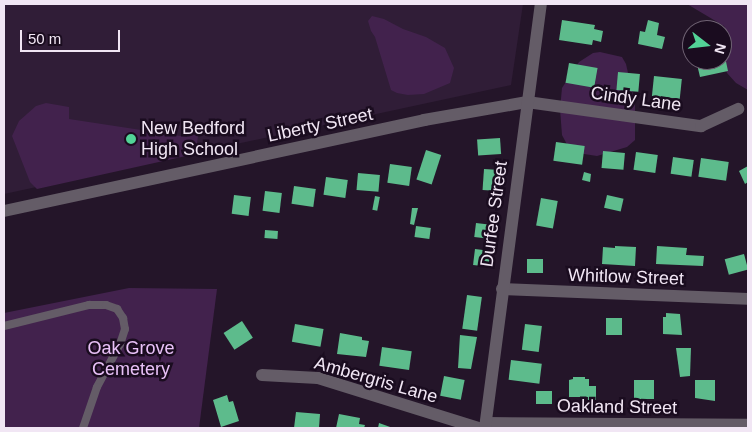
<!DOCTYPE html>
<style>
body{margin:0}
#map{position:relative;width:752px;height:432px;overflow:hidden;background:#241529;font-family:Arial,sans-serif}
div>[style]{position:absolute}
.built>*{inset:0;background:#301d37}
.green>*{inset:0;background:#42224d}
.building>*{inset:0;background:#5dbb8c;transform-origin:0 0}
.service>*{height:8px;margin:-4px;padding:0 4px;transform-origin:4px;border-radius:4px;background:#645c67}
.minor>*{height:12px;margin:-6px;padding:0 6px;transform-origin:6px;border-radius:6px;background:#645c67}
.tertiary>*{height:12px;margin:-6px;padding:0 6px;transform-origin:6px;border-radius:6px;background:#645c67}
.dots>*{width:14px;height:14px;translate:-50% -50%;box-sizing:border-box;border:2px solid #1a0c1f;border-radius:50%}
span{translate:-50% -50%;white-space:nowrap;text-align:center;line-height:1.15;-webkit-text-stroke:5px #1a0c1f;paint-order:stroke}
.street-label{font-size:18px;color:#f1e6f4}
.poi-label{font-size:18px;color:#f1e6f4}
.left{translate:0 -50%;text-align:left}
.park-label{font-size:18px;color:#e9c1f8}
.frame{position:absolute;inset:0;border:5px solid #f1e6f4;pointer-events:none}
.north{position:absolute;left:682px;top:20px;width:50px;height:50px;box-sizing:border-box;background:#1a0c1f;border:1px solid #706374;border-radius:50%;rotate:106deg;font-size:14px;font-weight:700;line-height:20px;text-align:center;color:#f1e6f4}
.north::after{content:'';display:block;margin:auto;width:18px;height:22px;background:#52d397;clip-path:polygon(50% 0,100% 100%,50% 72%,0 100%)}
.scale{position:absolute;left:20px;top:30px;width:100px;height:22px;box-sizing:border-box;border:2px solid #f1e6f4;border-top:0;padding-left:6px;font-size:15px;line-height:18px;white-space:nowrap;color:#f1e6f4;-webkit-text-stroke:4px #1a0c1f;paint-order:stroke}
</style>
<div id="map">
<div class="built">
<i style="clip-path:polygon(4px 4px,523px 4px,511px 85px,4px 194px)"></i>
</div>
<div class="green">
<i style="clip-path:polygon(687px 4px,748px 4px,748px 90px,736px 83px,727px 73px,725px 67px,728px 35px,724px 26px)"></i>
<i style="clip-path:polygon(372px 16px,384px 19px,403px 29px,426px 37px,445px 48px,454px 68px,450px 83px,424px 94px,408px 95px,397px 93px,391px 90px,375px 37px,371px 31px,368px 21px)"></i>
<i style="clip-path:polygon(600px 52px,622px 57px,626px 64px,635px 104px,635px 140px,627px 147px,597px 156px,571px 152px,562px 135px,560px 109px,562px 88px,579px 62px,593px 53px)"></i>
<i style="clip-path:polygon(46px 103px,69px 107px,69px 119px,187px 137px,189px 127px,194px 126px,199px 131px,195px 154px,37px 189px,30px 182px,12px 136px,19px 121px,36px 106px)"></i>
<i style="clip-path:polygon(129px 288px,217px 289px,199px 428px,4px 428px,4px 313px)"></i>
</div>
<div class="building">
<i style="clip-path:polygon(562px 20px,595px 25px,594px 29px,603px 31px,601px 42px,593px 40px,592px 45px,559px 40px)"></i>
<i style="clip-path:polygon(648px 20px,659px 23px,657px 35px,665px 37px,662px 49px,638px 44px,640px 31px,645px 32px)"></i>
<i style="clip-path:polygon(724px 52px,728px 71px,700px 77px,696px 60px,722px 60px,722px 53px)"></i>
<i style="left:569px;top:63px;width:29px;height:20px;rotate:10deg"></i>
<i style="left:618px;top:72px;width:22px;height:18px;rotate:5deg"></i>
<i style="left:654px;top:76px;width:28px;height:20px;rotate:6deg"></i>
<i style="left:500px;top:138px;width:16px;height:23px;rotate:86deg"></i>
<i style="left:556px;top:142px;width:29px;height:19px;rotate:8deg"></i>
<i style="left:426px;top:150px;width:16px;height:31px;rotate:18deg"></i>
<i style="left:603px;top:151px;width:22px;height:17px;rotate:5deg"></i>
<i style="left:636px;top:152px;width:22px;height:18px;rotate:8deg"></i>
<i style="left:673px;top:157px;width:21px;height:17px;rotate:8deg"></i>
<i style="left:701px;top:158px;width:28px;height:19px;rotate:8deg"></i>
<i style="left:390px;top:164px;width:22px;height:19px;rotate:8deg"></i>
<i style="clip-path:polygon(748px 166px,748px 182px,745px 184px,739px 171px)"></i>
<i style="left:484px;top:169px;width:16px;height:21px;rotate:4deg"></i>
<i style="clip-path:polygon(584px 172px,591px 174px,590px 182px,582px 180px)"></i>
<i style="left:358px;top:173px;width:22px;height:17px;rotate:5deg"></i>
<i style="left:326px;top:177px;width:22px;height:18px;rotate:8deg"></i>
<i style="left:294px;top:186px;width:22px;height:18px;rotate:8deg"></i>
<i style="left:265px;top:191px;width:17px;height:20px;rotate:7deg"></i>
<i style="left:234px;top:195px;width:17px;height:19px;rotate:7deg"></i>
<i style="left:607px;top:195px;width:17px;height:13px;rotate:13deg"></i>
<i style="left:375px;top:196px;width:5px;height:14px;rotate:11deg"></i>
<i style="left:541px;top:198px;width:17px;height:28px;rotate:10deg"></i>
<i style="clip-path:polygon(412px 208px,418px 208px,414px 225px,410px 224px)"></i>
<i style="left:476px;top:223px;width:17px;height:14px;rotate:7deg"></i>
<i style="left:416px;top:226px;width:15px;height:11px;rotate:8deg"></i>
<i style="left:265px;top:230px;width:13px;height:8px;rotate:4deg"></i>
<i style="clip-path:polygon(615px 246px,636px 247px,635px 266px,602px 264px,603px 247px,615px 248px)"></i>
<i style="clip-path:polygon(657px 246px,687px 248px,686px 255px,704px 256px,703px 266px,656px 264px)"></i>
<i style="left:475px;top:249px;width:16px;height:16px;rotate:7deg"></i>
<i style="left:744px;top:254px;width:16px;height:20px;rotate:75deg"></i>
<i style="left:527px;top:259px;width:16px;height:14px"></i>
<i style="left:467px;top:295px;width:15px;height:34px;rotate:8deg"></i>
<i style="clip-path:polygon(666px 313px,680px 314px,682px 335px,663px 334px,663px 317px,666px 317px)"></i>
<i style="left:606px;top:318px;width:16px;height:17px"></i>
<i style="left:242px;top:321px;width:20px;height:22px;rotate:57deg"></i>
<i style="left:295px;top:324px;width:29px;height:18px;rotate:10deg"></i>
<i style="left:525px;top:324px;width:17px;height:26px;rotate:7deg"></i>
<i style="clip-path:polygon(340px 333px,362px 337px,362px 340px,369px 341px,366px 357px,337px 354px)"></i>
<i style="clip-path:polygon(460px 335px,477px 337px,471px 369px,458px 368px)"></i>
<i style="left:382px;top:347px;width:30px;height:19px;rotate:8deg"></i>
<i style="clip-path:polygon(676px 348px,691px 348px,690px 376px,680px 377px)"></i>
<i style="left:511px;top:360px;width:31px;height:20px;rotate:7deg"></i>
<i style="left:444px;top:376px;width:21px;height:20px;rotate:11deg"></i>
<i style="clip-path:polygon(573px 377px,585px 377px,585px 379px,589px 379px,589px 386px,596px 386px,596px 400px,588px 400px,588px 397px,569px 397px,569px 380px,573px 379px)"></i>
<i style="left:654px;top:380px;width:19px;height:20px;rotate:90deg"></i>
<i style="clip-path:polygon(695px 380px,715px 380px,715px 401px,695px 398px)"></i>
<i style="left:536px;top:391px;width:16px;height:13px"></i>
<i style="clip-path:polygon(227px 395px,229px 402px,233px 401px,239px 421px,221px 427px,213px 400px)"></i>
<i style="clip-path:polygon(296px 412px,320px 414px,319px 428px,294px 428px)"></i>
<i style="clip-path:polygon(339px 414px,360px 418px,359px 424px,365px 425px,364px 428px,336px 428px)"></i>
<i style="clip-path:polygon(379px 423px,393px 428px,378px 428px)"></i>
</div>
<div class="service">
<i style="left:4px;top:326px;width:88px;rotate:-13.9deg"></i>
<i style="left:89px;top:305px;width:17px"></i>
<i style="left:106px;top:305px;width:12px;rotate:20deg"></i>
<i style="left:117px;top:309px;width:11px;rotate:56deg"></i>
<i style="left:123px;top:318px;width:11px;rotate:80deg"></i>
<i style="left:125px;top:329px;width:16px;rotate:108deg"></i>
<i style="left:120px;top:344px;width:49px;rotate:118.1deg"></i>
<i style="left:97px;top:387px;width:43px;rotate:108.9deg"></i>
</div>
<div class="minor">
<i style="left:4px;top:211px;width:430px;rotate:-12.2deg"></i>
<i style="left:424px;top:120px;width:105px;rotate:-9.9deg"></i>
<i style="left:527px;top:102px;width:176px;rotate:7.9deg"></i>
<i style="left:701px;top:126px;width:41px;rotate:-24.7deg"></i>
<i style="left:502px;top:289px;width:246px;rotate:2.3deg"></i>
<i style="left:262px;top:375px;width:56px;rotate:3.1deg"></i>
<i style="left:318px;top:378px;width:169px;rotate:17.3deg"></i>
<i style="left:486px;top:423px;width:262px;rotate:0.4deg"></i>
</div>
<div class="tertiary">
<i style="left:485px;top:428px;width:428px;rotate:-82.5deg"></i>
</div>
<div class="dots">
<i style="left:131px;top:139px;background:#52d397"></i>
</div>
<div class="street-label">
<span style="left:636px;top:99px;rotate:8deg">Cindy Lane</span>
<span style="left:320px;top:125px;rotate:-12deg">Liberty Street</span>
<span style="left:494px;top:214px;rotate:-82deg">Durfee Street</span>
<span style="left:626px;top:277px;rotate:2deg">Whitlow Street</span>
<span style="left:376px;top:380px;rotate:16deg">Ambergris Lane</span>
<span style="left:617px;top:407px;rotate:1deg">Oakland Street</span>
</div>
<div class="poi-label">
<span class="left" style="left:141px;top:139px">New Bedford<br>High School</span>
</div>
<div class="park-label">
<span style="left:131px;top:359px">Oak Grove<br>Cemetery</span>
</div>
<div class="frame"></div>
<div class="north">N</div>
<div class="scale">50 m</div>
</div>
